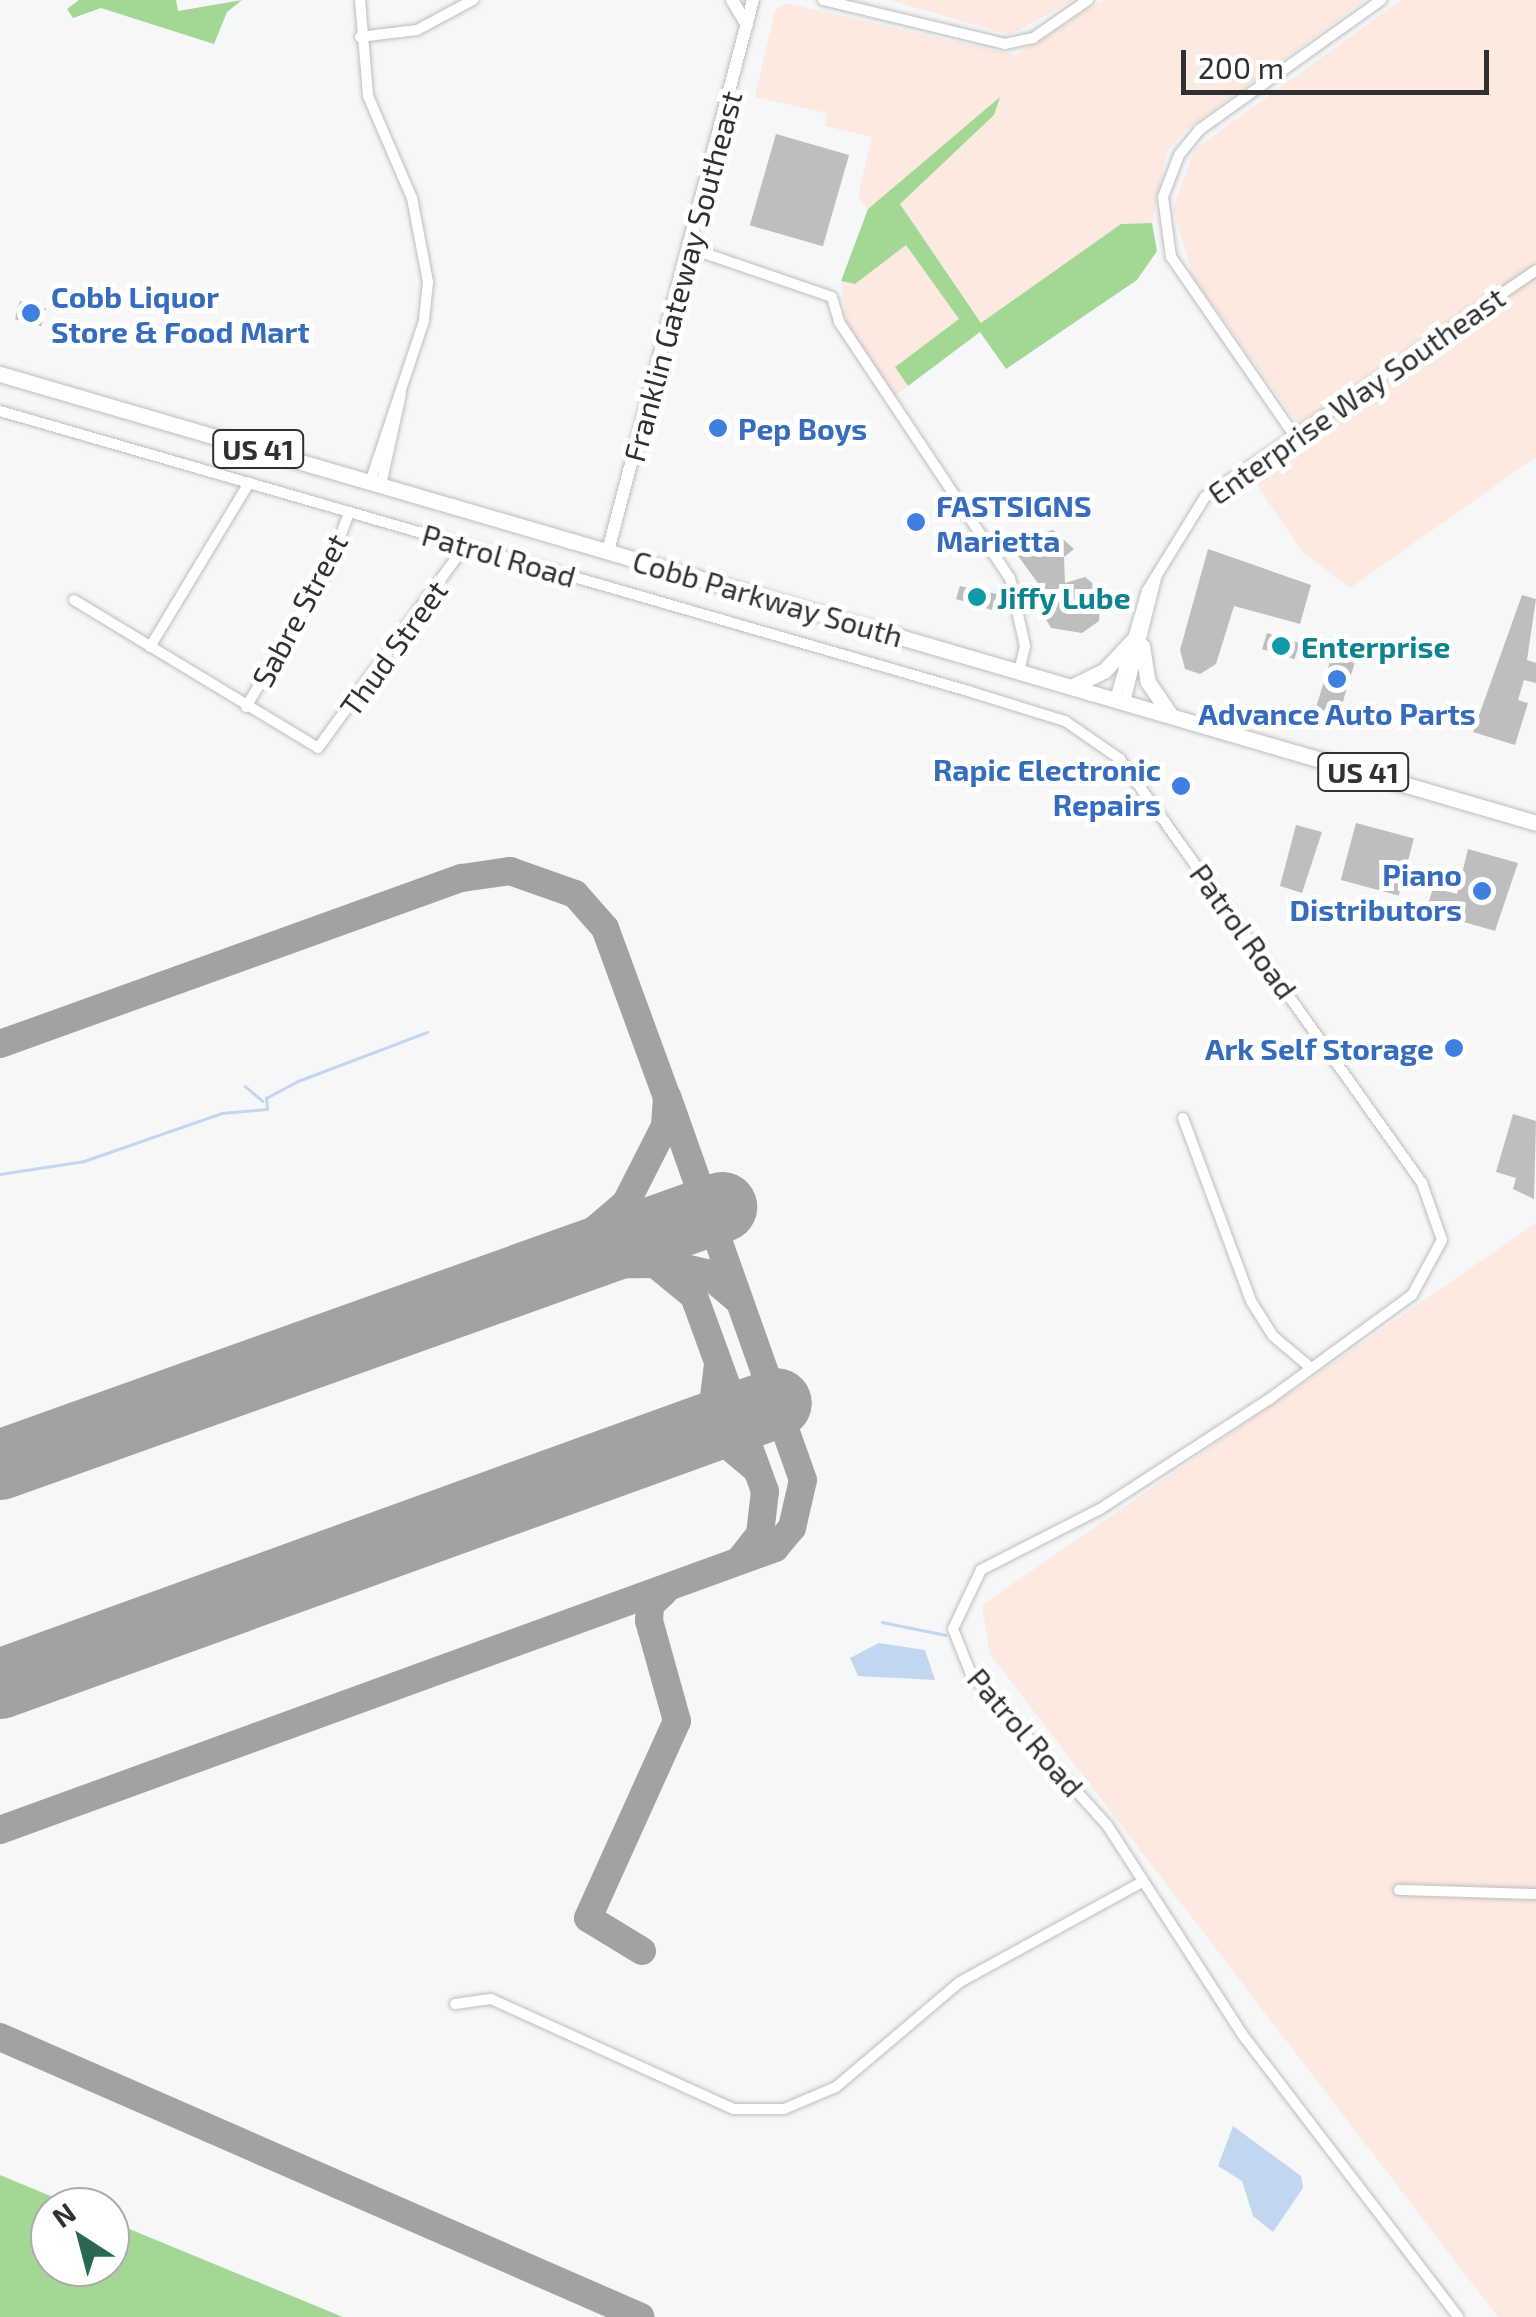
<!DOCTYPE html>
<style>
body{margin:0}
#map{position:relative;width:1536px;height:2317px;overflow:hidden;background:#f6f7f8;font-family:"Exo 2",sans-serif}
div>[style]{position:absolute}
.industrial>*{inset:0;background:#fce9e0}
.forest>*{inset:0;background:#a2d893}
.water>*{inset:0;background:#c2d6f1}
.stream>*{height:2.5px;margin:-1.25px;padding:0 1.25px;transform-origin:1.25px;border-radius:1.25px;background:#c2d6f1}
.taxiway>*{height:28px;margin:-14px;padding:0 14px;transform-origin:14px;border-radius:14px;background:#a2a2a3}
.runway>*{height:70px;margin:-35px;padding:0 35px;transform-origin:35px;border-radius:35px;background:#a2a2a3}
.building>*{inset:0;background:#bdbebf;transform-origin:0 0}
.roads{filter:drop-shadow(0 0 2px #bdbebf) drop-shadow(0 0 2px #bdbebf)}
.minor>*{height:10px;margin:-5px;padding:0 5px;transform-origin:5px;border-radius:5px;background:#fff}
.tertiary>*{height:12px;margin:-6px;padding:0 6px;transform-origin:6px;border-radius:6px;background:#fff}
.primary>*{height:15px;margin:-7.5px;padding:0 7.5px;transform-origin:7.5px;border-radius:7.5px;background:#fff}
.dots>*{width:28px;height:28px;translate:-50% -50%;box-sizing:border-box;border:5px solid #fff;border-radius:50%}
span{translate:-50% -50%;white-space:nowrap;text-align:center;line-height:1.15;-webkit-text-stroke:10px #fff;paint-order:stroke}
.shield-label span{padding:2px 8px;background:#fff;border:2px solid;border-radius:8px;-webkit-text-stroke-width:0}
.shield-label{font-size:28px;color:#303031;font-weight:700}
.street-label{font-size:30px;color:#303031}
.shop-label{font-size:30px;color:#366cbe;font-weight:700}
.left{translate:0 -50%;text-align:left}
.right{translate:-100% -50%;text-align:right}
.culture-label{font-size:30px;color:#0d838f;font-weight:700}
.north{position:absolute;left:30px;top:2187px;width:100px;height:100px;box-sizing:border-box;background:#fff;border:2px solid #acacad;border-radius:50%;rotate:324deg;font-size:28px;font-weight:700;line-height:40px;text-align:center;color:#303031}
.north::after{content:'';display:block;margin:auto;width:35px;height:45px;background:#2b6853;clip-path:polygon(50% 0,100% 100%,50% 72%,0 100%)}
.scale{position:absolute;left:1181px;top:50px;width:308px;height:45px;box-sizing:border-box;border:5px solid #303031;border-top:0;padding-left:12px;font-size:30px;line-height:35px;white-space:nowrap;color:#303031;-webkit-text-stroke:8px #fff;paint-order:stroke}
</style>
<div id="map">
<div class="industrial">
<i style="clip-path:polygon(889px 0,1073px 0,1010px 35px)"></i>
<i style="clip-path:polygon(1103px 0,1365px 0,1188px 128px,1167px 151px,1152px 223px,1121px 224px,982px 323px,900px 204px,994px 115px,999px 98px,868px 209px,858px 196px,872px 137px,825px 126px,827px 113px,755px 97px,775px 10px,785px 3px,1015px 55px)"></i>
<i style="clip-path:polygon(1401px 0,1536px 0,1536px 457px,1350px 588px,1302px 551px,1251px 477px,1308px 438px,1193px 277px,1173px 208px,1195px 149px)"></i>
<i style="clip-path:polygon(906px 244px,960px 320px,895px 366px,908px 386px,894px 396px,847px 325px,841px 281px,855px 284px)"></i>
<i style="clip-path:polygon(1536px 1223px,1536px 2317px,1498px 2317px,990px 1654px,982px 1605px)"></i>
</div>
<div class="forest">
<i style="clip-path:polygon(79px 0,176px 0,178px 11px,242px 0,227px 12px,214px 44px,101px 8px,73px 18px,67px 9px)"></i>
<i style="clip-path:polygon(1000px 97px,994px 115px,900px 204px,981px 323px,1121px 224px,1152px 223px,1157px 251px,1137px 280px,1006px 369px,980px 332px,908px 386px,895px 367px,959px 319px,906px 245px,855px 284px,841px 281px,868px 209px)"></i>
<i style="clip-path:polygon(0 2175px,77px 2207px,50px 2207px,50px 2267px,110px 2267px,110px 2221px,343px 2317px,0 2317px)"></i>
</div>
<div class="water">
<i style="clip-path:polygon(879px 1643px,925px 1650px,935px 1680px,858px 1676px,850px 1658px)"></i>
<i style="clip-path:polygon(1233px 2126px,1301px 2176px,1303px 2188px,1273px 2232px,1253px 2216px,1242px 2181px,1218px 2166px)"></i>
</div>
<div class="stream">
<i style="left:245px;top:1086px;width:23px;rotate:40deg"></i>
<i style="left:0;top:1174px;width:85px;rotate:-8.8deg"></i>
<i style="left:84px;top:1161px;width:146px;rotate:-19.2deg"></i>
<i style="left:222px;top:1113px;width:45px;rotate:-5.1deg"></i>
<i style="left:267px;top:1109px;width:11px;rotate:-95deg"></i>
<i style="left:266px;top:1098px;width:36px;rotate:-28deg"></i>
<i style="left:298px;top:1081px;width:138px;rotate:-20.8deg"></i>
<i style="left:882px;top:1622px;width:65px;rotate:11.5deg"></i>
</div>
<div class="taxiway">
<i style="left:0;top:1044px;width:491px;rotate:-19.8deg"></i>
<i style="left:462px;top:878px;width:49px;rotate:-8.3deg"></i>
<i style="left:510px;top:871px;width:69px;rotate:19.5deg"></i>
<i style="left:575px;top:894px;width:45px;rotate:48.6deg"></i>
<i style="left:605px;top:928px;width:180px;rotate:69.9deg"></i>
<i style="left:664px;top:1263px;width:43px;rotate:13.4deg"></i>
<i style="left:706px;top:1273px;width:43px;rotate:40.3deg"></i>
<i style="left:562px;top:1265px;width:93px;rotate:-0.6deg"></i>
<i style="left:655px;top:1264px;width:50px;rotate:39.4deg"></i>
<i style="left:694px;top:1296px;width:208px;rotate:70deg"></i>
<i style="left:765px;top:1491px;width:43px;rotate:96.6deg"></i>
<i style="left:760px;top:1534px;width:34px;rotate:128deg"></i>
<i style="left:678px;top:1439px;width:49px;rotate:-44.2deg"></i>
<i style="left:713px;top:1405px;width:38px;rotate:-83deg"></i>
<i style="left:678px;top:1439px;width:47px;rotate:4.9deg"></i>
<i style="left:725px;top:1443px;width:39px;rotate:40deg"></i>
<i style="left:0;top:1830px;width:825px;rotate:-19.99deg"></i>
<i style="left:775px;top:1548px;width:26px;rotate:-50deg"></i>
<i style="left:792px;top:1528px;width:49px;rotate:-77.1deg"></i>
<i style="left:803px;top:1480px;width:406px;rotate:-109.5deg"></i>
<i style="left:667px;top:1097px;width:29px;rotate:94deg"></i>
<i style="left:665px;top:1126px;width:86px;rotate:116.9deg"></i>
<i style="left:626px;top:1203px;width:99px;rotate:139.5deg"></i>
<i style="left:642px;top:1951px;width:63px;rotate:-148.6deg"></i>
<i style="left:588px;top:1918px;width:216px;rotate:-65.7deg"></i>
<i style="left:677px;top:1721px;width:104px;rotate:-105.6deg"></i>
<i style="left:649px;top:1621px;width:16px;rotate:-86deg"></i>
<i style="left:650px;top:1605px;width:19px;rotate:-43deg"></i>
<i style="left:0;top:2037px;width:699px;rotate:23.6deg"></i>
</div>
<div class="runway">
<i style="left:0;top:1465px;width:767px;rotate:-19.66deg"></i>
<i style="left:0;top:1684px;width:826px;rotate:-19.88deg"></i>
</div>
<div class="building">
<i style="left:776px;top:134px;width:76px;height:95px;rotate:16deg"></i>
<i style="left:20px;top:301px;width:27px;height:19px;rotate:15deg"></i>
<i style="clip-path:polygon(1053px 530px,1074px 549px,1064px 557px,1065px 583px,1085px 577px,1101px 590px,1099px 621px,1082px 633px,1051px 628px,1044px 616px,1051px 601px,1018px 556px,1035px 543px,1030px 537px)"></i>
<i style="clip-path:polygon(1208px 549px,1311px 585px,1300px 624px,1234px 606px,1216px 664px,1200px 674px,1185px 669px,1180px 650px)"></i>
<i style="clip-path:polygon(960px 586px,997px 594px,992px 610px,956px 599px)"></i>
<i style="clip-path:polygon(1522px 595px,1536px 599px,1527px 660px,1536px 663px,1536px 683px,1524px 680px,1518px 700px,1528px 703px,1515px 745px,1473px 732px)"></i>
<i style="left:1267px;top:633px;width:34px;height:17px;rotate:17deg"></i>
<i style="left:1336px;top:642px;width:24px;height:69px;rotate:17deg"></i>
<i style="left:1356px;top:823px;width:60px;height:59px;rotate:15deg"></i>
<i style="clip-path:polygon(1296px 825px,1322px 832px,1302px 893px,1280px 886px)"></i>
<i style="clip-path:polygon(1468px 849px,1518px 863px,1495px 931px,1426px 911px,1433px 888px,1457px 894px)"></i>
<i style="clip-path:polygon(1513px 1114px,1536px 1121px,1534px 1199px,1513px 1189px,1516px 1178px,1496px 1172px)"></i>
</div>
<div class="roads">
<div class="minor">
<i style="left:360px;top:0;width:96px;rotate:85.2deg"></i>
<i style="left:368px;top:96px;width:111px;rotate:66.7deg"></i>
<i style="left:412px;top:198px;width:86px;rotate:79.2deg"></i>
<i style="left:428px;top:282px;width:39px;rotate:96deg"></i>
<i style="left:424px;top:321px;width:170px;rotate:108.5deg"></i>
<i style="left:823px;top:0;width:187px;rotate:13.6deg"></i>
<i style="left:1005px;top:44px;width:29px;rotate:-12deg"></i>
<i style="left:1033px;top:38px;width:67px;rotate:-34.6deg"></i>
<i style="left:360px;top:37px;width:57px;rotate:-7deg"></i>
<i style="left:417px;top:30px;width:64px;rotate:-28.2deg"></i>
<i style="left:692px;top:249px;width:148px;rotate:18.9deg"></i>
<i style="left:832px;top:297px;width:26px;rotate:74deg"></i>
<i style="left:839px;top:322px;width:308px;rotate:56.3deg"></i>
<i style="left:1010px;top:578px;width:70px;rotate:77.6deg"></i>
<i style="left:1025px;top:646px;width:27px;rotate:103deg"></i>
<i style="left:0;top:411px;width:1008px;rotate:16.13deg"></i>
<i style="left:968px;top:691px;width:102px;rotate:17.2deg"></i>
<i style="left:1065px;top:721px;width:67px;rotate:34.6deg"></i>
<i style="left:1120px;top:759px;width:521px;rotate:54.54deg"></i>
<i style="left:1422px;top:1183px;width:60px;rotate:70.7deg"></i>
<i style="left:1442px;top:1240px;width:63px;rotate:118.6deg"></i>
<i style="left:1412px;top:1295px;width:175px;rotate:143.9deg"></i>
<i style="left:1271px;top:1398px;width:204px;rotate:147deg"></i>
<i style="left:1100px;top:1509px;width:134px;rotate:152.9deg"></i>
<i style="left:981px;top:1570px;width:65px;rotate:115.4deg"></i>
<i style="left:953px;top:1629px;width:48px;rotate:68.2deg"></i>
<i style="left:971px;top:1674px;width:203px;rotate:48deg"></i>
<i style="left:1107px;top:1825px;width:249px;rotate:57.1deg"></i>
<i style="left:1242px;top:2034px;width:356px;rotate:52.6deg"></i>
<i style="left:1294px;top:435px;width:216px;rotate:-124.6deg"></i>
<i style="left:1171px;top:257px;width:61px;rotate:-97.6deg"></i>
<i style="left:1163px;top:197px;width:45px;rotate:-69.1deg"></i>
<i style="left:1179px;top:155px;width:32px;rotate:-51deg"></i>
<i style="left:1199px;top:130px;width:224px;rotate:-35.5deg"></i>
<i style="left:381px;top:485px;width:93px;rotate:-77.6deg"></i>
<i style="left:74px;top:600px;width:285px;rotate:31.2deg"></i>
<i style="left:318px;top:748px;width:250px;rotate:-54deg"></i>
<i style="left:150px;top:647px;width:192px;rotate:-58.9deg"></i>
<i style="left:1115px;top:699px;width:113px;rotate:-73.5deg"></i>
<i style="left:1147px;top:591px;width:110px;rotate:-58.3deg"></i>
<i style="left:1205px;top:497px;width:401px;rotate:-34.4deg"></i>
<i style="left:1125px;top:702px;width:127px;rotate:-75.9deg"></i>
<i style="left:246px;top:707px;width:163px;rotate:-59.3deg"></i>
<i style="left:329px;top:567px;width:58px;rotate:-69.7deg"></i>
<i style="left:1183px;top:1118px;width:195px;rotate:69.6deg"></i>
<i style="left:1251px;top:1301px;width:41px;rotate:57.8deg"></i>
<i style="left:1273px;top:1336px;width:50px;rotate:40.1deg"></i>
<i style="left:1399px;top:1890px;width:137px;rotate:1.7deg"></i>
<i style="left:455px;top:2004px;width:36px;rotate:-8deg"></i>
<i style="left:491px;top:1999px;width:266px;rotate:24.4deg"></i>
<i style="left:733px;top:2109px;width:51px"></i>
<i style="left:784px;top:2109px;width:56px;rotate:-22.9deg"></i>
<i style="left:836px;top:2087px;width:162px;rotate:-40.3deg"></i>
<i style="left:960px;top:1982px;width:203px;rotate:-28.8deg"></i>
</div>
<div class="tertiary">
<i style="left:732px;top:0;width:29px;rotate:59deg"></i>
<i style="left:608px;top:551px;width:570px;rotate:-75.26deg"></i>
</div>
<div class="primary">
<i style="left:0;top:374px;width:1600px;rotate:16.29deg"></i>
<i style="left:1142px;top:646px;width:36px;rotate:81deg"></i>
<i style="left:1148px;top:682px;width:41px;rotate:55.9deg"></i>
<i style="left:1073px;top:686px;width:34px;rotate:-26deg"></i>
<i style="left:1104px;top:671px;width:41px;rotate:-47deg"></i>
</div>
</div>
<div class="dots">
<i style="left:31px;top:313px;background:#3f7fe0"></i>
<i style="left:718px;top:428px;background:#3f7fe0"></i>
<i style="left:916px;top:522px;background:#3f7fe0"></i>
<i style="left:977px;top:597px;background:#0f9aa8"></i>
<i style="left:1281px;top:646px;background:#0f9aa8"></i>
<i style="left:1337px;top:679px;background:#3f7fe0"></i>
<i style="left:1181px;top:786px;background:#3f7fe0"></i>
<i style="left:1482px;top:891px;background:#3f7fe0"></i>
<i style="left:1454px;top:1048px;background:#3f7fe0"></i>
</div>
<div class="shield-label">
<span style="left:258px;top:449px">US 41</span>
<span style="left:1363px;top:772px">US 41</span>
</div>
<div class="street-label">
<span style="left:682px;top:276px;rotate:-75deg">Franklin Gateway Southeast</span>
<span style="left:1356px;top:395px;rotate:-35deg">Enterprise Way Southeast</span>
<span style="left:499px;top:555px;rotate:16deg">Patrol Road</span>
<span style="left:768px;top:598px;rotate:16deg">Cobb Parkway South</span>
<span style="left:299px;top:610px;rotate:-62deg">Sabre Street</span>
<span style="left:393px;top:648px;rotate:-54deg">Thud Street</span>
<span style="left:1244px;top:931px;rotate:54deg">Patrol Road</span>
<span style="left:1026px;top:1732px;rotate:49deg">Patrol Road</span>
</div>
<div class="shop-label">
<span class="left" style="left:51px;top:313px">Cobb Liquor<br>Store &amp; Food Mart</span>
<span class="left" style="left:738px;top:428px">Pep Boys</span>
<span class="left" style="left:936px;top:522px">FASTSIGNS<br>Marietta</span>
<span style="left:1337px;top:713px">Advance Auto Parts</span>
<span class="right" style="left:1161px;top:786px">Rapic Electronic<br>Repairs</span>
<span class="right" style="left:1462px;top:891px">Piano<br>Distributors</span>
<span class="right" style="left:1434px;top:1048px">Ark Self Storage</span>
</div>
<div class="culture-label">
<span class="left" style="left:997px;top:597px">Jiffy Lube</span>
<span class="left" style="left:1301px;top:646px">Enterprise</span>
</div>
<div class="north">N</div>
<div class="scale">200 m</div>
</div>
